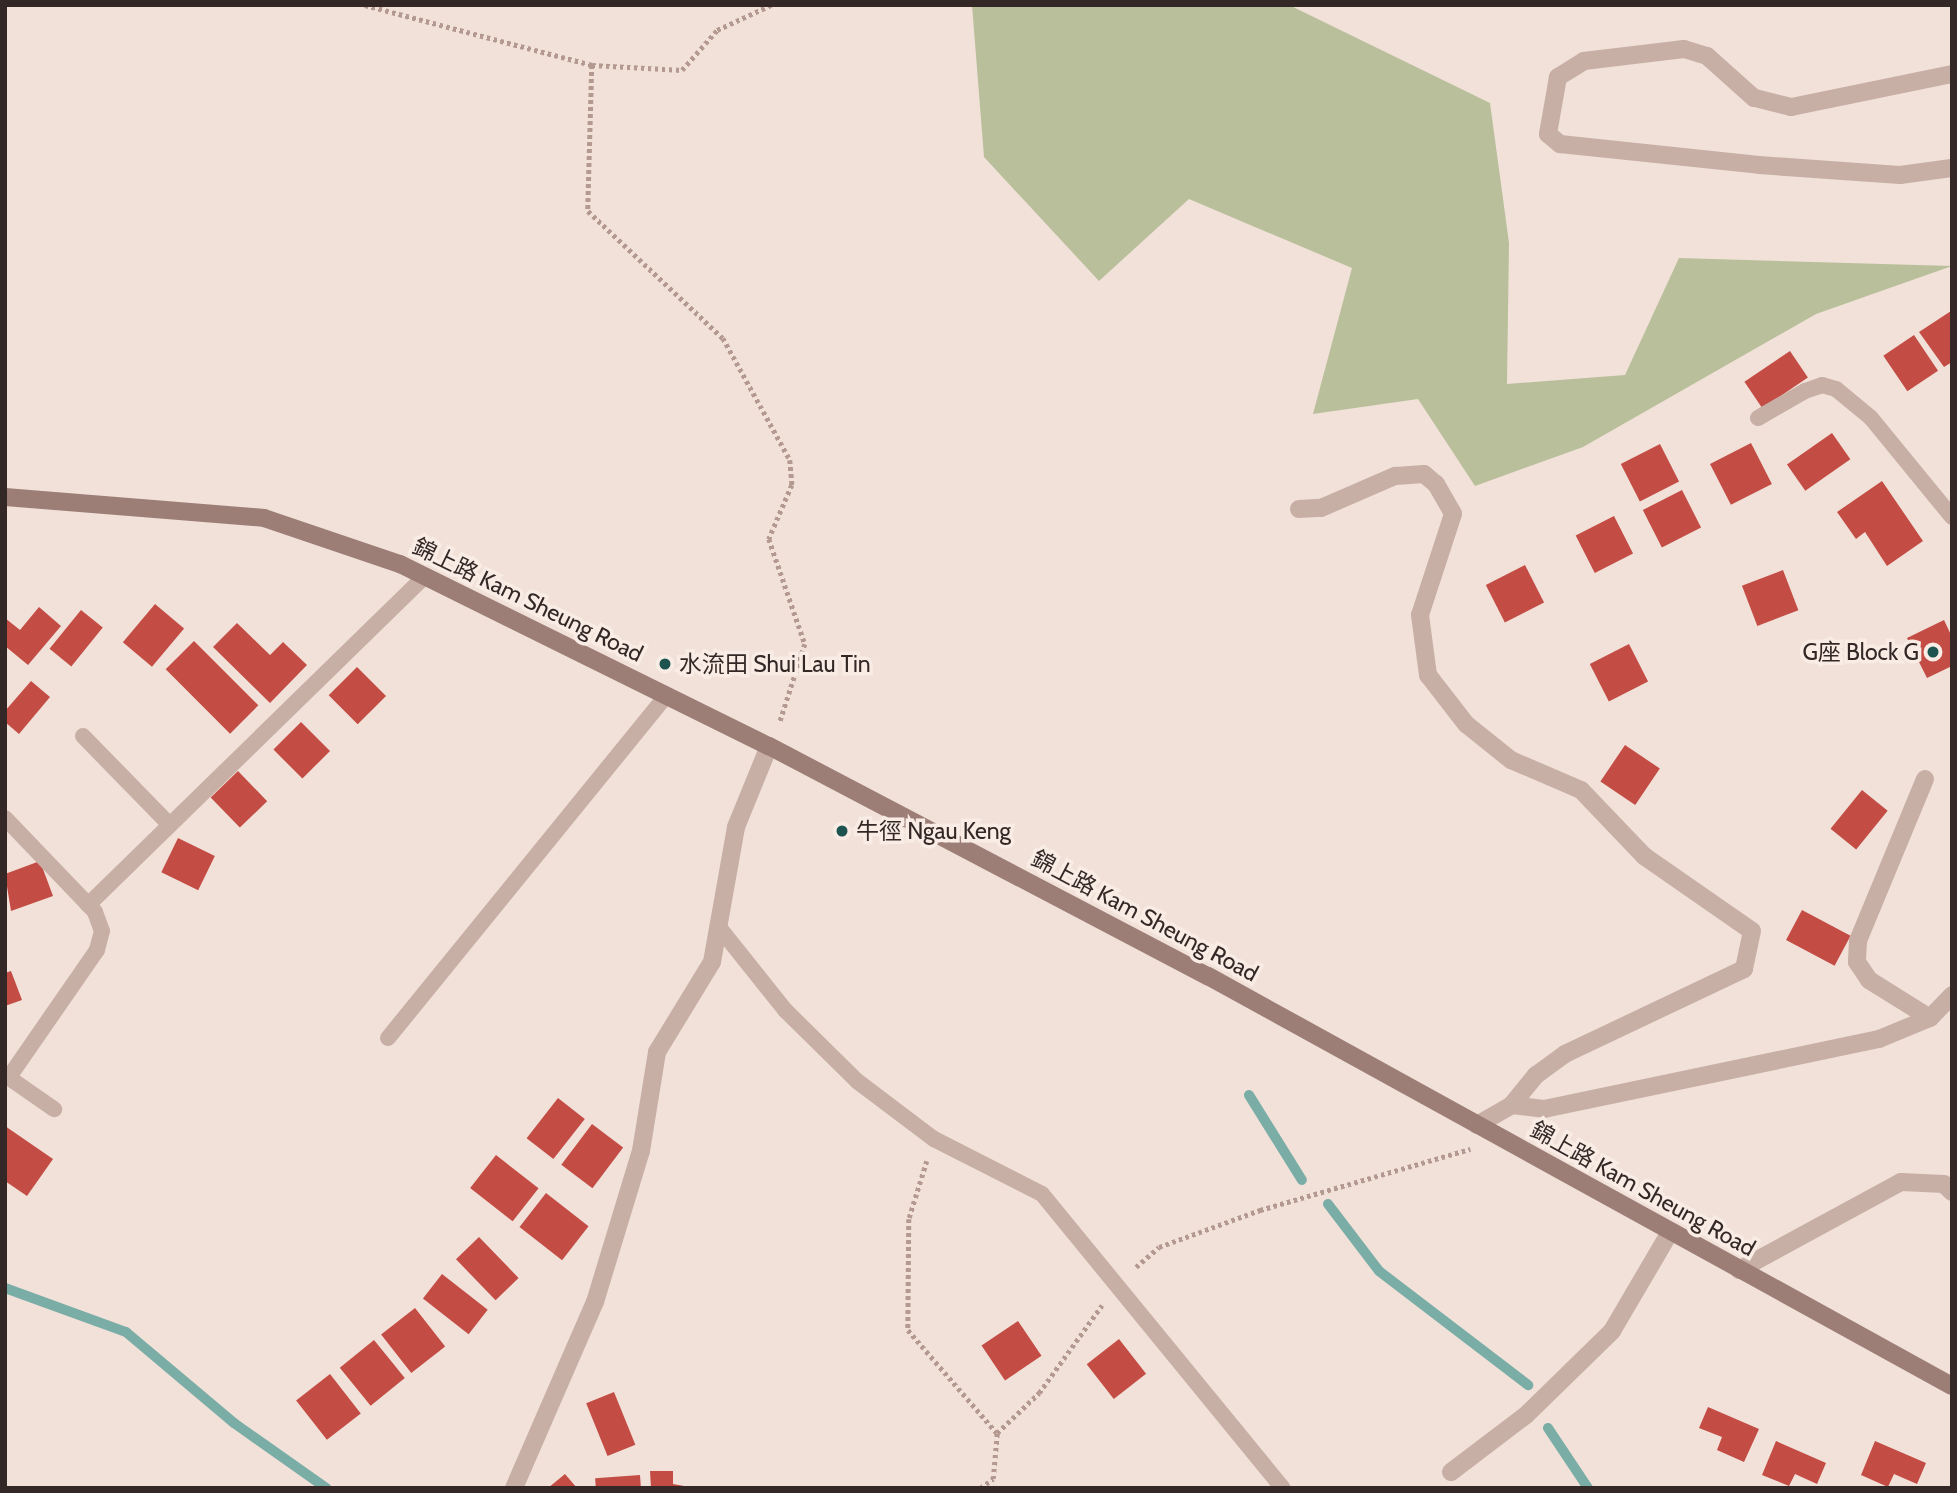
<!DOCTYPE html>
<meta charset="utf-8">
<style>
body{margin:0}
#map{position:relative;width:1957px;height:1493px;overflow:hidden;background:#f1e1d9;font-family:Cabin,"Noto Sans TC",sans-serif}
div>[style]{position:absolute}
.green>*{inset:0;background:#b9bf9a}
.stream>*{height:10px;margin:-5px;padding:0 5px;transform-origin:5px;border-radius:5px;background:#79ada6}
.building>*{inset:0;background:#c34d45;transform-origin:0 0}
.path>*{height:4.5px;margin-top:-2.25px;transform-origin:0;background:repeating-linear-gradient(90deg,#b49990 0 3.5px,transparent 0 7px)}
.service>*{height:16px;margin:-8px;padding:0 8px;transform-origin:8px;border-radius:8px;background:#c8afa6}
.minor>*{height:18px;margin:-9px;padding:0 9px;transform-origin:9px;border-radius:9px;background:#c8afa6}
.secondary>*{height:18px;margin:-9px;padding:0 9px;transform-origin:9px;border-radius:9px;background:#9c7e77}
.dots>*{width:19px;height:19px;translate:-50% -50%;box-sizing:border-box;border:4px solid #f8ece5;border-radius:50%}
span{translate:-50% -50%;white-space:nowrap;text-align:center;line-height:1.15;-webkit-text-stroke:7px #f8ece5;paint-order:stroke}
.street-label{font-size:23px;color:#342826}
.poi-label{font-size:23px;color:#342826}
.right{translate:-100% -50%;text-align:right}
.left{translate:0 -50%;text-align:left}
.frame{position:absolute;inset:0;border:7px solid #342826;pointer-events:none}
</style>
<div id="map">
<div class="green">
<i style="clip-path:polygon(972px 5px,1289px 5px,1490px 103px,1509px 243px,1507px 384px,1625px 375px,1679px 258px,1952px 266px,1816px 314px,1583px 447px,1475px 486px,1418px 399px,1313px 414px,1352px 268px,1189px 199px,1099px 281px,984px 157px)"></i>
</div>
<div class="stream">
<i style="left:1249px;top:1095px;width:100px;rotate:58.1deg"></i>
<i style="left:1328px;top:1204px;width:84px;rotate:52.7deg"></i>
<i style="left:1379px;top:1271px;width:188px;rotate:37.4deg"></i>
<i style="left:5px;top:1288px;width:129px;rotate:20deg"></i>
<i style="left:126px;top:1332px;width:141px;rotate:40.1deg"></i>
<i style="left:234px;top:1423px;width:113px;rotate:35.2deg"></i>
<i style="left:1548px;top:1428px;width:72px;rotate:56.3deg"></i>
</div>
<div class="building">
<i style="clip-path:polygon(1951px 311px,1952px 362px,1944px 367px,1919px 332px)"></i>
<i style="left:1914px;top:335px;width:43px;height:37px;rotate:56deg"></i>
<i style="left:1790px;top:351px;width:32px;height:55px;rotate:56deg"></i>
<i style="left:1832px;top:433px;width:32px;height:55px;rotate:55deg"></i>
<i style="left:1751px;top:443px;width:46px;height:46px;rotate:63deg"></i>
<i style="left:1660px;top:444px;width:42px;height:44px;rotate:63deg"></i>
<i style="clip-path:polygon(1882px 481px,1923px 541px,1887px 566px,1865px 532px,1856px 539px,1837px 512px)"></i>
<i style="left:1682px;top:490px;width:42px;height:44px;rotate:63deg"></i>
<i style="left:1614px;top:516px;width:42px;height:43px;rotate:63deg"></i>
<i style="left:1525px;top:565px;width:42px;height:44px;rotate:63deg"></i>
<i style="left:1783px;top:570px;width:43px;height:44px;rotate:69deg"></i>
<i style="left:155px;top:604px;width:38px;height:50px;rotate:40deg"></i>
<i style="clip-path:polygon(39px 607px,61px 626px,28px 665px,5px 646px,5px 618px,20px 630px)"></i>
<i style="left:81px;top:610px;width:28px;height:50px;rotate:39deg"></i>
<i style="clip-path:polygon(1944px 620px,1952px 637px,1952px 666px,1927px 678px,1907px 638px)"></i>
<i style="clip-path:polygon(237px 623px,270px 655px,283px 642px,307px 665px,270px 703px,213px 647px)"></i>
<i style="left:194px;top:641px;width:91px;height:40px;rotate:45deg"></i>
<i style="left:1629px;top:644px;width:42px;height:44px;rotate:63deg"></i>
<i style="left:357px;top:667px;width:41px;height:40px;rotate:45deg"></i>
<i style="clip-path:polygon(31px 681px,50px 697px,19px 734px,5px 722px,5px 711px)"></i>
<i style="left:301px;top:722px;width:41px;height:39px;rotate:45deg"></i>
<i style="left:1625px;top:745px;width:42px;height:44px;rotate:34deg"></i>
<i style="left:238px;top:771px;width:42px;height:38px;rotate:46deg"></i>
<i style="left:1862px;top:790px;width:33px;height:50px;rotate:39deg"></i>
<i style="left:178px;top:838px;width:41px;height:38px;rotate:26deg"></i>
<i style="clip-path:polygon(40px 861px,53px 896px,11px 911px,5px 874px)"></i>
<i style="left:1802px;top:910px;width:55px;height:34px;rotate:28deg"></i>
<i style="clip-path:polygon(11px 971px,22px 1000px,5px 1006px,5px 973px)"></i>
<i style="left:558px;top:1098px;width:34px;height:51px;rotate:38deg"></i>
<i style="left:592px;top:1124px;width:39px;height:51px;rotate:37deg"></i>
<i style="clip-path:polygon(5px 1126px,53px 1159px,27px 1196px,5px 1181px)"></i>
<i style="left:496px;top:1155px;width:54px;height:42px;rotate:38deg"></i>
<i style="left:546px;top:1193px;width:54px;height:43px;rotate:38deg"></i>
<i style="left:479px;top:1237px;width:57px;height:32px;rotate:46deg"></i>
<i style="left:442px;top:1274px;width:58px;height:31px;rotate:38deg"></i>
<i style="left:415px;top:1308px;width:49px;height:43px;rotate:52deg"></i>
<i style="left:1018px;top:1321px;width:42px;height:44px;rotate:56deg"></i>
<i style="left:1119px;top:1339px;width:44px;height:41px;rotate:52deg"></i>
<i style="left:374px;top:1340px;width:49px;height:44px;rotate:51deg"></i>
<i style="left:330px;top:1374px;width:50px;height:43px;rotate:52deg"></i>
<i style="left:614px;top:1392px;width:57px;height:30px;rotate:68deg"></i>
<i style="clip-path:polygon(1708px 1407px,1759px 1429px,1744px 1462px,1717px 1450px,1722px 1437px,1699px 1428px)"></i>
<i style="clip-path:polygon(1776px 1441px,1826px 1463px,1817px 1484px,1795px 1474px,1789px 1486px,1762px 1475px)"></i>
<i style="clip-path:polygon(1875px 1441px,1926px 1463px,1917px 1484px,1894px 1474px,1888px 1487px,1861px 1475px)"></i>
<i style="clip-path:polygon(650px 1471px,673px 1471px,673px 1484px,695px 1488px,651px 1488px)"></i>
<i style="clip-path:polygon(565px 1474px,577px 1488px,548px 1488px)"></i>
<i style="left:640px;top:1475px;width:13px;height:45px;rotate:86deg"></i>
</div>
<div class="path">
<i style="left:365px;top:5px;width:235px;rotate:14.8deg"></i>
<i style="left:592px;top:65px;width:90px;rotate:3.2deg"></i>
<i style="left:682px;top:70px;width:53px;rotate:-48.8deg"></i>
<i style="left:717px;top:30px;width:60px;rotate:-24.8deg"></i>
<i style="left:592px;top:65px;width:146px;rotate:91.6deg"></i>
<i style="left:588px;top:211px;width:185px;rotate:43.3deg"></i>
<i style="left:723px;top:338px;width:139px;rotate:61.2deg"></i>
<i style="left:790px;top:460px;width:25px;rotate:85deg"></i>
<i style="left:792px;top:485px;width:59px;rotate:113.1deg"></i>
<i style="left:769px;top:539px;width:111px;rotate:71.1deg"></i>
<i style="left:805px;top:644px;width:82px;rotate:107.8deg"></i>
<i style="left:927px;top:1161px;width:61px;rotate:107.2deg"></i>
<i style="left:909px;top:1219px;width:111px;rotate:90.5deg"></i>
<i style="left:908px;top:1330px;width:136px;rotate:49.2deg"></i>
<i style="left:1136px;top:1267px;width:30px;rotate:-41deg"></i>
<i style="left:1159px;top:1247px;width:108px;rotate:-20.1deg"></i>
<i style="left:1260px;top:1210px;width:219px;rotate:-16.2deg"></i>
<i style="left:980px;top:1488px;width:16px;rotate:-35deg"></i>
<i style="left:993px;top:1479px;width:46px;rotate:-85deg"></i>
<i style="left:997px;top:1433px;width:58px;rotate:-43.6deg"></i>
<i style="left:1039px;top:1393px;width:108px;rotate:-54.4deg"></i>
</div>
<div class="service">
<i style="left:1758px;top:418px;width:54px;rotate:-29.9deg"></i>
<i style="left:1805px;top:391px;width:18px;rotate:-19deg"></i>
<i style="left:1822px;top:385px;width:15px;rotate:16deg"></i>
<i style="left:1836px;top:389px;width:45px;rotate:39.6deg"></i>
<i style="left:1871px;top:418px;width:128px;rotate:50.7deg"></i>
<i style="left:83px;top:736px;width:124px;rotate:45.7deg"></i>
<i style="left:5px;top:818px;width:130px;rotate:46.2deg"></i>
<i style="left:95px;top:912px;width:20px;rotate:70deg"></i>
<i style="left:102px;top:931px;width:20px;rotate:105deg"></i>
<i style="left:97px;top:950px;width:155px;rotate:124.7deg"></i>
<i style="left:88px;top:905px;width:471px;rotate:-44.3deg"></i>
<i style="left:718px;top:926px;width:107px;rotate:51.4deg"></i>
<i style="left:785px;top:1010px;width:101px;rotate:44.6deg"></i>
<i style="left:857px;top:1081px;width:96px;rotate:37deg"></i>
<i style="left:934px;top:1139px;width:121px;rotate:27deg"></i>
<i style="left:1042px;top:1194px;width:380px;rotate:50.7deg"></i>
<i style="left:388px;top:1038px;width:441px;rotate:-50.9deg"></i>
<i style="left:5px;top:1075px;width:60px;rotate:34.8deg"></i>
</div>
<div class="minor">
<i style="left:1952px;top:74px;width:164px;rotate:168.4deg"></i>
<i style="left:1791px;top:107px;width:38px;rotate:-166deg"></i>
<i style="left:1754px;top:98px;width:63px;rotate:-138.2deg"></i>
<i style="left:1707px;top:56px;width:24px;rotate:-163deg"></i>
<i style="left:1684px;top:49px;width:101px;rotate:173.2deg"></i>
<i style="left:1584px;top:61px;width:31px;rotate:148deg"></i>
<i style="left:1558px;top:77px;width:58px;rotate:100deg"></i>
<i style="left:1548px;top:134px;width:16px;rotate:40deg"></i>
<i style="left:1560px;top:144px;width:200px;rotate:6deg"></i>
<i style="left:1759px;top:165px;width:141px;rotate:4.1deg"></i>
<i style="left:1900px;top:175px;width:52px;rotate:-7.7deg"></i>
<i style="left:1299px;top:509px;width:22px;rotate:-3deg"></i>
<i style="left:1321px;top:508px;width:81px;rotate:-23.4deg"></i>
<i style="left:1395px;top:476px;width:29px;rotate:-4deg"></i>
<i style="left:1424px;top:474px;width:16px;rotate:40deg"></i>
<i style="left:1436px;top:484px;width:34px;rotate:60deg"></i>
<i style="left:1453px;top:514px;width:106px;rotate:108.1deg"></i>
<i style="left:1420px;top:615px;width:61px;rotate:82.4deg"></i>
<i style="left:1428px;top:675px;width:62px;rotate:52.2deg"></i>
<i style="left:1466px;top:724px;width:58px;rotate:38.7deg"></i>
<i style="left:1511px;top:760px;width:76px;rotate:23.2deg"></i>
<i style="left:1581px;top:790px;width:91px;rotate:46.3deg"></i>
<i style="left:1644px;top:856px;width:131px;rotate:34.8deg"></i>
<i style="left:1752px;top:931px;width:39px;rotate:102deg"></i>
<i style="left:1744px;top:969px;width:198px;rotate:154.6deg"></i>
<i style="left:1565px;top:1054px;width:36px;rotate:144deg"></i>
<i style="left:1536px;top:1075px;width:38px;rotate:129deg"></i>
<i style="left:1925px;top:779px;width:175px;rotate:112.5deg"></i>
<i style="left:1858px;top:941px;width:21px;rotate:93deg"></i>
<i style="left:1857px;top:962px;width:22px;rotate:56deg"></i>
<i style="left:1869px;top:980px;width:72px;rotate:31.9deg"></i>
<i style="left:1477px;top:1125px;width:40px;rotate:-29.7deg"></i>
<i style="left:1512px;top:1105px;width:32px;rotate:7deg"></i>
<i style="left:1544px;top:1109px;width:342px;rotate:-11.8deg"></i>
<i style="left:1879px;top:1039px;width:55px;rotate:-22.4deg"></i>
<i style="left:1930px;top:1018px;width:32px;rotate:-46deg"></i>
<i style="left:1739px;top:1270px;width:184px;rotate:-28.5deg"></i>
<i style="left:1901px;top:1182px;width:43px;rotate:2.7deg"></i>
<i style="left:1944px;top:1184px;width:11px;rotate:45deg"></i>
<i style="left:1451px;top:1472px;width:94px;rotate:-37.2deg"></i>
<i style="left:1526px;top:1415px;width:120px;rotate:-44.3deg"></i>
<i style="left:1612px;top:1331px;width:115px;rotate:-59.6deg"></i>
<i style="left:514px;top:1488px;width:203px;rotate:-66.5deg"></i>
<i style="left:595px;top:1302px;width:158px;rotate:-73.1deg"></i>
<i style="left:641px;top:1151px;width:100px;rotate:-80.8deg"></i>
<i style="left:657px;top:1052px;width:105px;rotate:-58.6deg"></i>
<i style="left:712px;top:962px;width:137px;rotate:-79.9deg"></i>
<i style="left:736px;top:827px;width:87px;rotate:-67.8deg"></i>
</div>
<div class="secondary">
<i style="left:5px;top:497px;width:260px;rotate:4.6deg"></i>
<i style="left:264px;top:518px;width:144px;rotate:18.7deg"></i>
<i style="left:400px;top:564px;width:411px;rotate:26.3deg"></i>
<i style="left:769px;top:746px;width:496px;rotate:27.7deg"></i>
<i style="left:1208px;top:976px;width:849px;rotate:28.86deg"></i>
</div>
<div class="dots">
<i style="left:1933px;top:652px;background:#1d544f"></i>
<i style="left:665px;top:664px;background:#1d544f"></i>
<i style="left:842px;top:831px;background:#1d544f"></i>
</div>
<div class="street-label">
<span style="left:528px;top:600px;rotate:26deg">錦上路 Kam Sheung Road</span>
<span style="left:1145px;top:916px;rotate:28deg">錦上路 Kam Sheung Road</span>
<span style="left:1643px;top:1189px;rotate:29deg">錦上路 Kam Sheung Road</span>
</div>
<div class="poi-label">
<span class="right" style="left:1919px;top:652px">G座 Block G</span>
<span class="left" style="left:679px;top:664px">水流田 Shui Lau Tin</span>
<span class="left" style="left:856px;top:831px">牛徑 Ngau Keng</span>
</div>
<div class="frame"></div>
</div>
